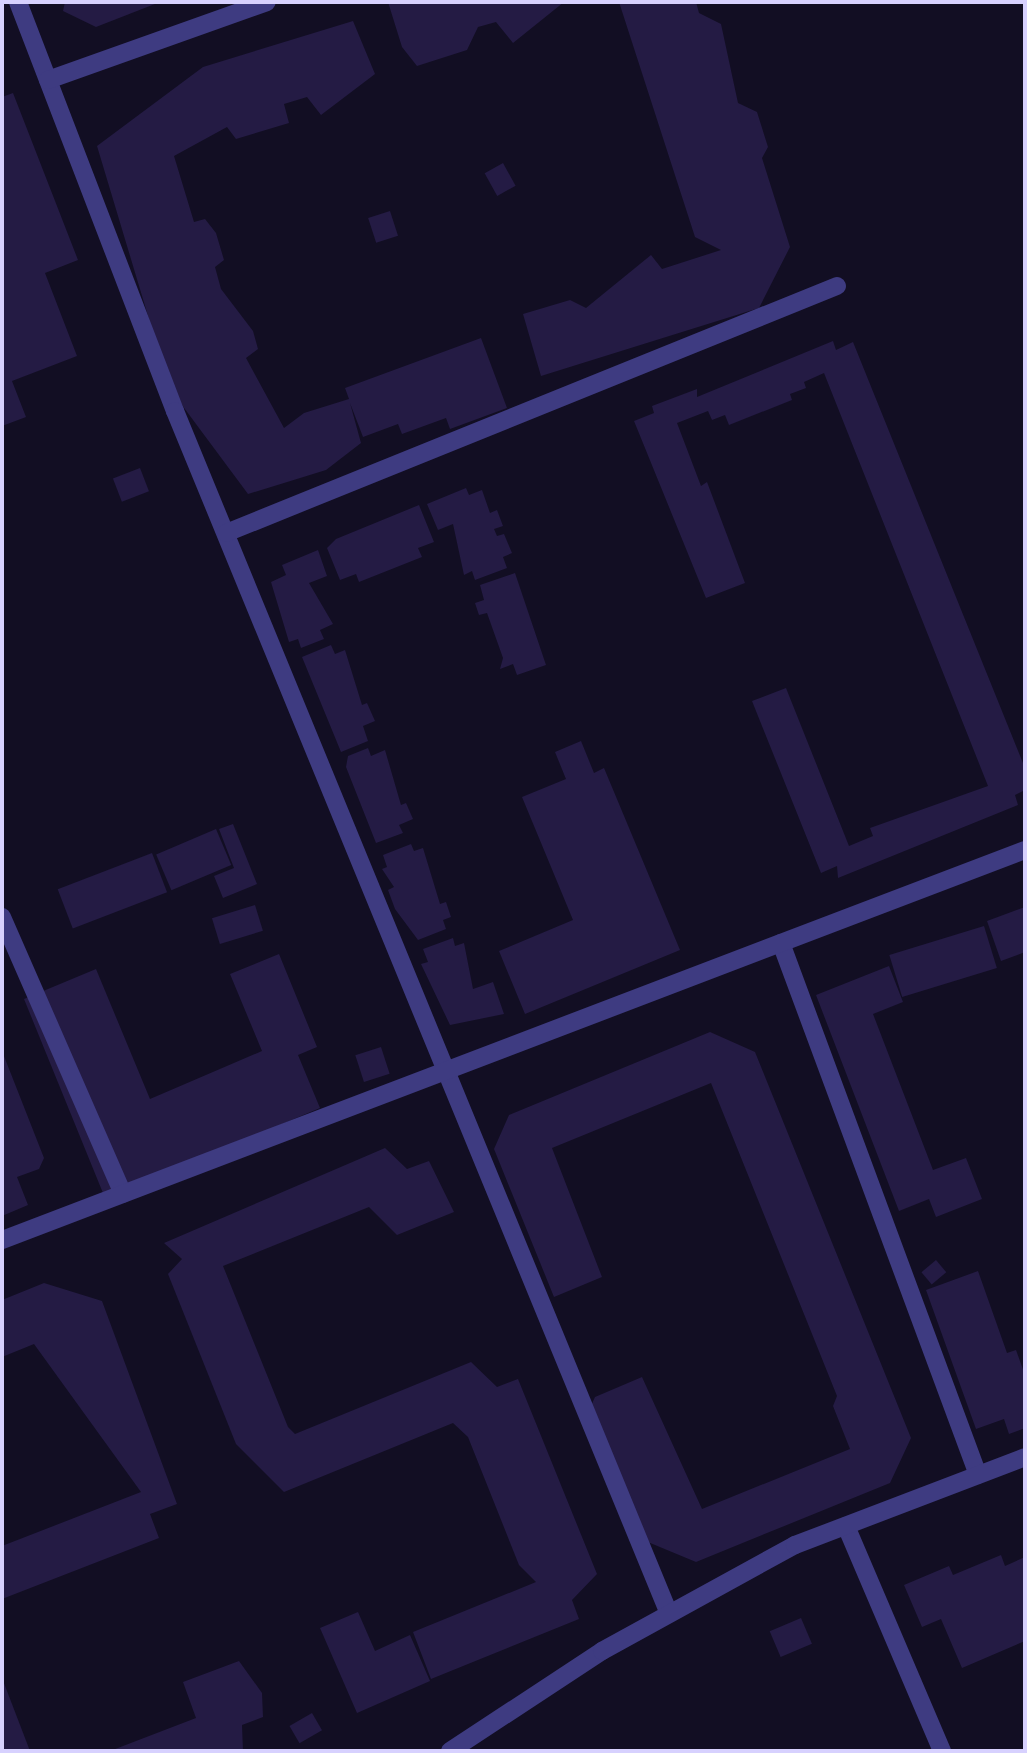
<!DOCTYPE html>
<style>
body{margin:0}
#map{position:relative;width:1027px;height:1753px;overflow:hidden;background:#120e23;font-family:"Titillium Web",sans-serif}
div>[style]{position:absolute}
.building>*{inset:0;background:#241b44;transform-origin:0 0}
.minor>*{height:18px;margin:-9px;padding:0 9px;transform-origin:9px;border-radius:9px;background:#3e3b81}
span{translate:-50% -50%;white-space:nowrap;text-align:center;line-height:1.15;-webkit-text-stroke:6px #120e23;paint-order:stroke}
.frame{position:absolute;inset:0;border:4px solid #d7d1fe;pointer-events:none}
</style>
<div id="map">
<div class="building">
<i style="clip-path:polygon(65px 2px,160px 2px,96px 27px,63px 11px)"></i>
<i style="clip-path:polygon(388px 2px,564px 2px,513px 43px,496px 22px,478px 27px,467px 50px,417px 66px,402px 47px)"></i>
<i style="clip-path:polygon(619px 2px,696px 2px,699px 13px,721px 24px,738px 103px,757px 112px,768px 147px,762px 158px,790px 247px,759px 308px,541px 376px,523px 314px,570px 300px,586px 308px,651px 255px,662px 269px,721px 250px,695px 237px)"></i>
<i style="clip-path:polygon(353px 21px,375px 74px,321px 115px,307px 97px,284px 104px,289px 123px,236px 139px,227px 127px,174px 156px,194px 222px,205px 219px,216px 233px,224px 260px,215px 267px,221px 289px,253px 331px,258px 349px,246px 358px,284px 428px,304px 413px,349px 399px,345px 388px,481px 338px,507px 408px,450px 429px,446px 418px,402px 434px,398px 424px,363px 437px,350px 403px,361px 443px,326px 470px,248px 494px,170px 389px,97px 146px,203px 67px)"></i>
<i style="clip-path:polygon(13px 93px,78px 260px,45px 273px,77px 356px,12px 381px,26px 417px,2px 426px,2px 97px)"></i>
<i style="left:503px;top:163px;width:26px;height:21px;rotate:61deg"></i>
<i style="left:390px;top:211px;width:26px;height:23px;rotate:72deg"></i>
<i style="clip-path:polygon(833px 341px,836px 350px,853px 342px,1025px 768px,1025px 790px,1015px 795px,1018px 805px,838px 878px,837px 866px,821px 873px,752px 701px,786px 688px,849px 846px,873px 836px,870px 828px,988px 786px,824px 373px,804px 382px,806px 388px,790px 394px,792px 400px,729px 425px,725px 415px,712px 420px,708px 411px,677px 423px,701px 486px,707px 482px,745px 583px,706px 598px,634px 421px,654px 413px,652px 406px,697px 389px,697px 397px)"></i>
<i style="left:140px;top:468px;width:25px;height:29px;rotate:69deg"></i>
<i style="clip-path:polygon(466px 488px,469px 495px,482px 490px,490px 513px,497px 510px,503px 526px,494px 529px,497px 536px,504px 534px,512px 553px,503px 557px,507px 568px,475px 580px,472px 571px,464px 575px,453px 524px,438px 530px,427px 504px)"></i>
<i style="clip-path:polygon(419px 505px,434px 542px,418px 548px,422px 557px,359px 582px,356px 574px,340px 580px,327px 548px,336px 539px)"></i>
<i style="clip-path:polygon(318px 550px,327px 576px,309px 583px,333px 624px,320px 630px,324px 639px,301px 648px,298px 639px,289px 642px,271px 582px,286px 575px,282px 565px)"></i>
<i style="clip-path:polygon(515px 573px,546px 665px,517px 675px,513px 664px,500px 669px,503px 658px,487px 613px,479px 615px,475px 603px,484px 600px,480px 585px)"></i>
<i style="clip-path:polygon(331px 645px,335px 654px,345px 650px,362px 705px,367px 703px,375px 721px,363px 726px,368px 741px,341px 752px,302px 657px)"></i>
<i style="clip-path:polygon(581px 741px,594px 773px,604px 768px,680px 950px,525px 1014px,499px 951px,573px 920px,522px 797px,566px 779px,555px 752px)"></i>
<i style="clip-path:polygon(368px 748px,371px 756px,385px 750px,401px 805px,406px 803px,413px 819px,399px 825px,403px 833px,376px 843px,346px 767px,348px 756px)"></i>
<i style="clip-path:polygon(233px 824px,257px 884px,223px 898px,214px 876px,234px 868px,219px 829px)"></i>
<i style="left:216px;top:829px;width:39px;height:65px;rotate:67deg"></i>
<i style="clip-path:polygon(411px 844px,414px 851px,423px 848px,440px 904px,446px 902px,451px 917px,443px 920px,446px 929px,418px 940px,395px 909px,388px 890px,394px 887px,382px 869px,387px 867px,383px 855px)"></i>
<i style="left:152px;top:853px;width:42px;height:101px;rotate:69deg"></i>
<i style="left:255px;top:905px;width:27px;height:45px;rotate:73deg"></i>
<i style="clip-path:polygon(1025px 907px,1025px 952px,1001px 961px,987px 921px)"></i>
<i style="left:984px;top:926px;width:44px;height:99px;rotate:73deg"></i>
<i style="clip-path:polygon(453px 938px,455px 946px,464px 943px,473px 989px,493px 982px,504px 1014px,450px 1025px,421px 964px,428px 962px,423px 949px)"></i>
<i style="clip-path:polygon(279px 954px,317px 1047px,298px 1055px,320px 1108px,105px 1198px,24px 999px,96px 969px,150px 1099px,262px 1051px,230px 974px)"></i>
<i style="clip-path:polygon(889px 966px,903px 1002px,873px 1014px,933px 1170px,966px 1158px,982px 1199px,936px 1217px,929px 1199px,899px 1211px,816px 995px)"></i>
<i style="clip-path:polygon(710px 1032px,755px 1052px,911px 1438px,890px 1483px,696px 1562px,643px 1540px,590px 1408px,595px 1397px,642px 1377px,702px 1509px,850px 1449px,833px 1406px,837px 1396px,711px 1083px,552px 1148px,602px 1277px,554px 1297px,494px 1149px,509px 1115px)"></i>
<i style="left:381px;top:1047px;width:28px;height:27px;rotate:72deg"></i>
<i style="clip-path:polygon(2px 1051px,44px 1158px,39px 1169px,17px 1177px,28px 1205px,2px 1216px)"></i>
<i style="clip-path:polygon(385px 1148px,407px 1169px,429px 1161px,454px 1212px,397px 1235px,369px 1207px,223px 1266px,288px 1427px,295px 1434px,471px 1362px,497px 1387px,518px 1379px,597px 1574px,572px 1600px,579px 1619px,431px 1679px,413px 1632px,536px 1582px,519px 1565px,468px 1437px,453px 1423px,284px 1492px,236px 1444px,168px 1274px,182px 1259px,164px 1243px)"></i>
<i style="left:936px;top:1260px;width:16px;height:19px;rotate:50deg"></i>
<i style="clip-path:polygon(978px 1271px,1007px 1353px,1016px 1350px,1025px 1375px,1025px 1428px,1009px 1434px,1004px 1419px,976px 1429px,926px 1290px)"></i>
<i style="clip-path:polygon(44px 1283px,102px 1301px,177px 1504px,150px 1514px,159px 1538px,2px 1599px,2px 1546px,141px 1492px,34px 1344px,2px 1357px,2px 1300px)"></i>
<i style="clip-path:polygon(1001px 1555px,1005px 1566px,1025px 1557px,1025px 1641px,962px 1668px,941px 1619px,922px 1627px,904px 1585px,949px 1566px,953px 1575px)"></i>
<i style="clip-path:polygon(358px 1612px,375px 1651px,410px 1635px,430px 1681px,357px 1713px,320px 1628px)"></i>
<i style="left:801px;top:1618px;width:28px;height:34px;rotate:67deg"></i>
<i style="clip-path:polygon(239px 1661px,262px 1693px,263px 1717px,242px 1725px,243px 1751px,110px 1751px,196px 1718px,183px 1682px)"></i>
<i style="clip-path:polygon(2px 1678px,30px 1751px,2px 1751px)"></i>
<i style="left:312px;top:1713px;width:20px;height:26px;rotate:60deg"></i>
</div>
<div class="minor">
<i style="left:18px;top:2px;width:438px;rotate:69deg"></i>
<i style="left:175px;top:411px;width:1300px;rotate:67.67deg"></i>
<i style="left:48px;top:80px;width:232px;rotate:-19.6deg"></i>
<i style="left:226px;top:533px;width:659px;rotate:-22.01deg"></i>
<i style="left:2px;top:917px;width:302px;rotate:66.4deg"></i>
<i style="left:781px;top:943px;width:567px;rotate:69.68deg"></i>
<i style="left:2px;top:1240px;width:1095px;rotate:-20.87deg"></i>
<i style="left:846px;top:1526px;width:245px;rotate:66.9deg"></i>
<i style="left:450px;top:1751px;width:182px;rotate:-33.3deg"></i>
<i style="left:602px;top:1651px;width:220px;rotate:-28.8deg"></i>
<i style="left:795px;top:1545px;width:246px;rotate:-20.9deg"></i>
</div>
<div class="frame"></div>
</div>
